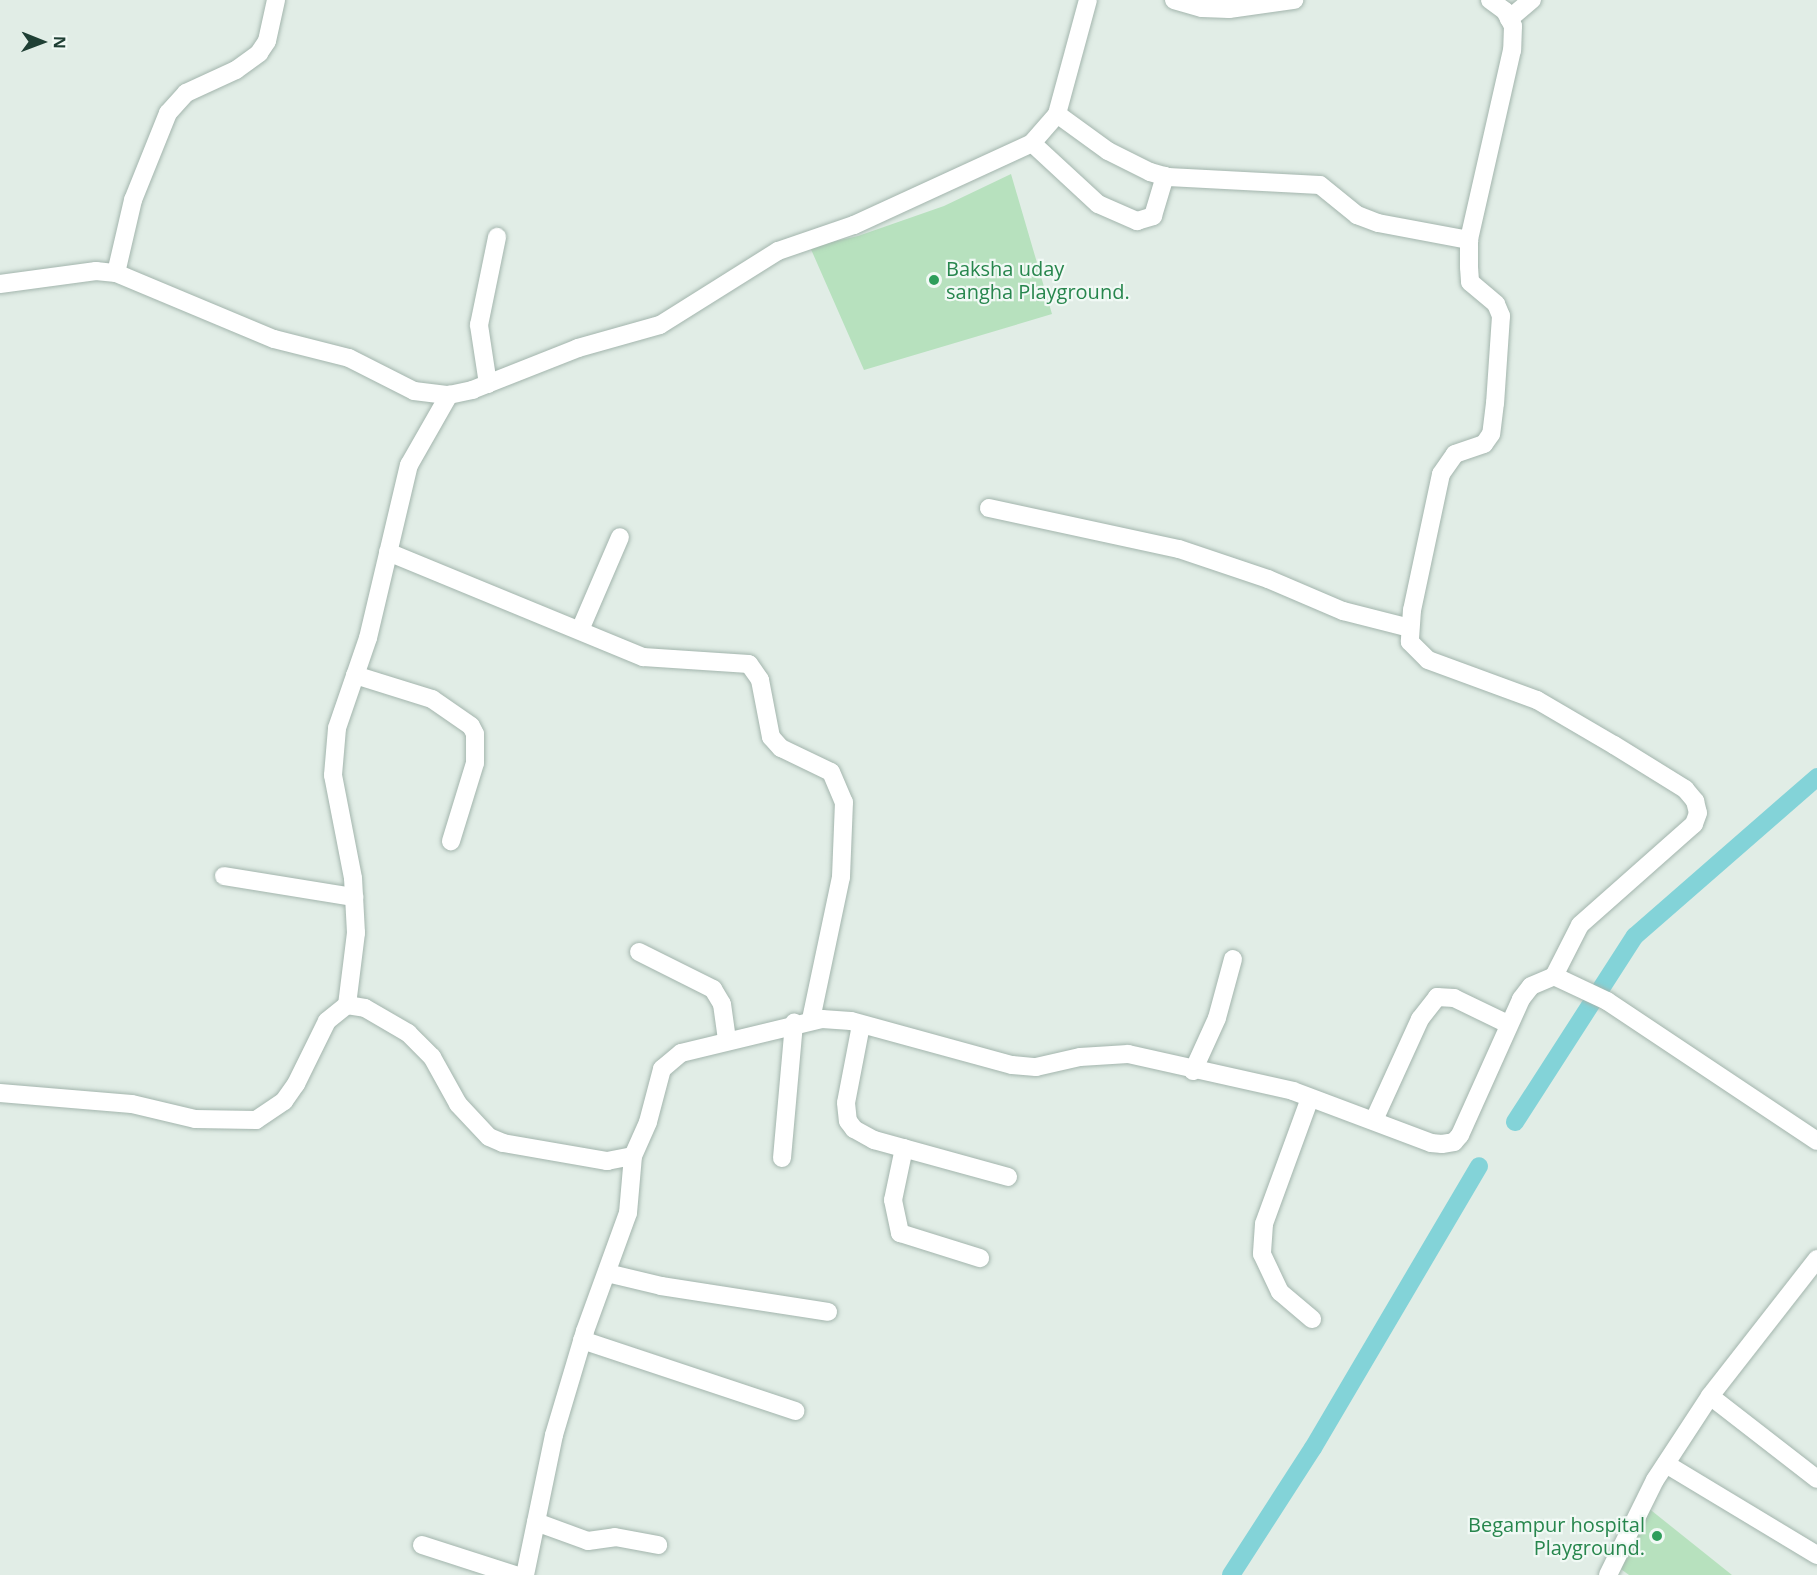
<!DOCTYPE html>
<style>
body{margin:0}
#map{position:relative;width:1817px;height:1575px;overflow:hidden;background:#e1ede6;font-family:"Open Sans",sans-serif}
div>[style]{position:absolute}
.green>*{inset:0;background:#b7e1be}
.canal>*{height:18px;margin:-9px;padding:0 9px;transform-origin:9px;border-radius:9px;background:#83d3d8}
.roads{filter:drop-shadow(0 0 2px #a3b5ad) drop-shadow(0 0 2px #a3b5ad)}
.minor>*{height:18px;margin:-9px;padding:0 9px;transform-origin:9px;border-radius:9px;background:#fff}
.dots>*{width:16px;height:16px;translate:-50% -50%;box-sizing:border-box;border:3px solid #f1f9f5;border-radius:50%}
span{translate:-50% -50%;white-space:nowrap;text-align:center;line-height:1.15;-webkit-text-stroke:4.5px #f1f9f5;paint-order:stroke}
.leisure-label{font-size:20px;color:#27864d}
.left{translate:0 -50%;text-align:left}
.right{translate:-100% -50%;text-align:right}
.north{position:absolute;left:12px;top:12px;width:60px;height:60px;-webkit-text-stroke:4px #f1f9f5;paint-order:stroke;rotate:91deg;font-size:16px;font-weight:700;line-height:24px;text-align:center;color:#1f3f34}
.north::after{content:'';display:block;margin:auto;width:21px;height:27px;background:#1f3f34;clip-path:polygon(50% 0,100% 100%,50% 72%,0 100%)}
</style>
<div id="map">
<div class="green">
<i style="clip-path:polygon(1011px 174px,1052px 314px,864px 370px,810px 247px,858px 236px,944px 206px)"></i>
<i style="clip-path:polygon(1647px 1507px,1732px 1575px,1629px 1575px,1614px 1564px)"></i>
</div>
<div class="canal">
<i style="left:1515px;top:1122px;width:221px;rotate:-57.2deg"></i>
<i style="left:1635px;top:936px;width:242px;rotate:-41.1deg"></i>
<i style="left:1231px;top:1575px;width:151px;rotate:-57.2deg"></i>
<i style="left:1313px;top:1448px;width:327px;rotate:-59.5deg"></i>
</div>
<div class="roads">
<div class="minor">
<i style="left:1174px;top:0;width:29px;rotate:16deg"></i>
<i style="left:1202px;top:8px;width:27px;rotate:2deg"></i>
<i style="left:1229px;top:9px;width:66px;rotate:-7.9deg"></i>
<i style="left:1490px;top:0;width:19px;rotate:36deg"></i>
<i style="left:1505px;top:11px;width:17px;rotate:62deg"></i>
<i style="left:1513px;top:26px;width:24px;rotate:92deg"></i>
<i style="left:1512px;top:50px;width:195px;rotate:102.8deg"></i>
<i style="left:1469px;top:240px;width:27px;rotate:90deg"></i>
<i style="left:1469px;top:267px;width:15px;rotate:86deg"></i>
<i style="left:1470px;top:282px;width:34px;rotate:40deg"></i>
<i style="left:1496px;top:304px;width:13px;rotate:67deg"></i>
<i style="left:1501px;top:316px;width:87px;rotate:93.9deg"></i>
<i style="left:1495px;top:403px;width:31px;rotate:97deg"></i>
<i style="left:1491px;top:434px;width:12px;rotate:125deg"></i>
<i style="left:1484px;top:444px;width:31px;rotate:161deg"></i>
<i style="left:1455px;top:454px;width:24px;rotate:125deg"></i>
<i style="left:1441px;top:474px;width:139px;rotate:102deg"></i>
<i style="left:1412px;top:610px;width:32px;rotate:94deg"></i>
<i style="left:1410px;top:642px;width:25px;rotate:45deg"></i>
<i style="left:1428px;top:660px;width:116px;rotate:20.2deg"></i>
<i style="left:1537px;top:700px;width:89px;rotate:30.3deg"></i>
<i style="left:1614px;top:745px;width:84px;rotate:31.8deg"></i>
<i style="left:1685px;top:789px;width:16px;rotate:50deg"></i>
<i style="left:1695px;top:801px;width:12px;rotate:76deg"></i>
<i style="left:1698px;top:813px;width:12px;rotate:110deg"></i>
<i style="left:1694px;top:824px;width:152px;rotate:138.5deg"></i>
<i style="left:1580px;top:925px;width:57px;rotate:117deg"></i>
<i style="left:1509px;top:19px;width:30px;rotate:-40deg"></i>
<i style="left:1057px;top:114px;width:63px;rotate:36deg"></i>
<i style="left:1108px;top:151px;width:47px;rotate:26.6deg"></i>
<i style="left:1150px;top:172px;width:19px;rotate:16deg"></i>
<i style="left:1168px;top:177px;width:152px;rotate:3deg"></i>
<i style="left:1320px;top:185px;width:48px;rotate:39deg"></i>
<i style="left:1357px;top:215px;width:22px;rotate:21deg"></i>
<i style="left:1378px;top:223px;width:93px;rotate:10.6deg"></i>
<i style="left:1032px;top:143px;width:90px;rotate:42.7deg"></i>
<i style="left:1098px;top:204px;width:43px;rotate:23.6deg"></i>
<i style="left:1137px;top:221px;width:17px;rotate:-17deg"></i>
<i style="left:1153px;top:216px;width:42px;rotate:-73.3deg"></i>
<i style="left:116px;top:273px;width:75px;rotate:-76.9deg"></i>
<i style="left:133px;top:200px;width:94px;rotate:-68.1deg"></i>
<i style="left:168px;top:113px;width:27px;rotate:-48deg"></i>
<i style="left:186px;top:93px;width:55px;rotate:-24.7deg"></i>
<i style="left:236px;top:70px;width:29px;rotate:-36deg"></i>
<i style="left:259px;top:53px;width:14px;rotate:-56deg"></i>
<i style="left:267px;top:41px;width:42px;rotate:-77.6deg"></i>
<i style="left:0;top:284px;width:97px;rotate:-7.7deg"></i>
<i style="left:96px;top:271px;width:20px;rotate:6deg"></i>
<i style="left:116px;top:273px;width:171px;rotate:22.7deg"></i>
<i style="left:274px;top:339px;width:77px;rotate:14.2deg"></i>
<i style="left:349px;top:358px;width:73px;rotate:26.9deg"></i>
<i style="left:414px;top:391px;width:35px;rotate:7deg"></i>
<i style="left:449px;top:395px;width:24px;rotate:-12deg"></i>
<i style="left:472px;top:390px;width:114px;rotate:-21.6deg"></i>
<i style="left:578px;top:348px;width:85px;rotate:-15.7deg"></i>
<i style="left:660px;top:325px;width:139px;rotate:-32.1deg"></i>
<i style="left:778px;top:251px;width:80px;rotate:-18.9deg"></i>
<i style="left:854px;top:225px;width:196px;rotate:-24.7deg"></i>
<i style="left:1032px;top:143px;width:38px;rotate:-49deg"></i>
<i style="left:1057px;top:114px;width:118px;rotate:-74.8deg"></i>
<i style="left:488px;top:384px;width:60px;rotate:-98.7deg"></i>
<i style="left:479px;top:325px;width:90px;rotate:-78.4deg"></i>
<i style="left:989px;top:508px;width:194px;rotate:12.2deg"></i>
<i style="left:1179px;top:549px;width:94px;rotate:18.6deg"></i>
<i style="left:1268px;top:579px;width:82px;rotate:23.1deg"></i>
<i style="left:1343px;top:611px;width:69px;rotate:14.2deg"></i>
<i style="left:388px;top:552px;width:276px;rotate:22.4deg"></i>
<i style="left:643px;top:657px;width:106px;rotate:3.8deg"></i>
<i style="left:749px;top:664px;width:19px;rotate:55deg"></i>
<i style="left:760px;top:680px;width:58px;rotate:79.1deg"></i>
<i style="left:771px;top:737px;width:15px;rotate:48deg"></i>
<i style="left:781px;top:748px;width:55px;rotate:25.6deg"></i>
<i style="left:831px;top:772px;width:33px;rotate:67deg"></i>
<i style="left:844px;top:802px;width:75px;rotate:92.3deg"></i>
<i style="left:841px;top:877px;width:145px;rotate:101.9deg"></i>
<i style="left:580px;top:630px;width:101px;rotate:-66.7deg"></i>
<i style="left:355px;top:675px;width:81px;rotate:17.3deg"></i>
<i style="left:432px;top:699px;width:47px;rotate:34.7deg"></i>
<i style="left:471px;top:726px;width:9px;rotate:63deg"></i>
<i style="left:475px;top:734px;width:29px;rotate:90deg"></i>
<i style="left:475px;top:763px;width:82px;rotate:107.1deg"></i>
<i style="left:224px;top:876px;width:132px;rotate:9.2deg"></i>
<i style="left:639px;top:952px;width:83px;rotate:26.6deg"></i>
<i style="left:713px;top:989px;width:17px;rotate:59deg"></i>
<i style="left:722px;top:1004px;width:35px;rotate:82deg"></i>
<i style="left:347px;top:1005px;width:73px;rotate:-82.9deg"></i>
<i style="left:356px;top:933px;width:55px;rotate:-93.1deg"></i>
<i style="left:353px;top:878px;width:105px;rotate:-101deg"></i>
<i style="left:333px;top:775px;width:47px;rotate:-85.1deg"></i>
<i style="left:337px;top:728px;width:95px;rotate:-71deg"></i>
<i style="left:368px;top:638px;width:178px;rotate:-76.7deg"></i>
<i style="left:409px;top:465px;width:81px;rotate:-60.3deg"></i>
<i style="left:861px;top:1025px;width:79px;rotate:100.9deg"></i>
<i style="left:846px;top:1103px;width:18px;rotate:84deg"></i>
<i style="left:848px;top:1121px;width:10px;rotate:53deg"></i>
<i style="left:854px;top:1129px;width:23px;rotate:29deg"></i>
<i style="left:874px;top:1140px;width:139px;rotate:15.4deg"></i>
<i style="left:1193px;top:1071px;width:58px;rotate:-65.6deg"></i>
<i style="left:1217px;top:1018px;width:61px;rotate:-74.8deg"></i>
<i style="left:0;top:1093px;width:132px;rotate:4.8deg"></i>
<i style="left:132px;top:1104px;width:65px;rotate:13.4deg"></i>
<i style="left:195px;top:1119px;width:61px;rotate:0.9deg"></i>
<i style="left:256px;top:1120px;width:34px;rotate:-34deg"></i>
<i style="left:284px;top:1101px;width:21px;rotate:-55deg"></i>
<i style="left:296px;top:1084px;width:70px;rotate:-63.8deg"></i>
<i style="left:327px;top:1021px;width:26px;rotate:-39deg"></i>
<i style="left:347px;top:1005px;width:18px;rotate:9deg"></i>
<i style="left:365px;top:1008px;width:50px;rotate:30.2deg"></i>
<i style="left:408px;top:1033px;width:34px;rotate:45deg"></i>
<i style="left:432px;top:1057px;width:54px;rotate:61deg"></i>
<i style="left:458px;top:1104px;width:45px;rotate:46.8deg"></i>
<i style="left:489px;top:1137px;width:15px;rotate:23deg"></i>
<i style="left:503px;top:1143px;width:106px;rotate:9.8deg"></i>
<i style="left:607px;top:1161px;width:26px;rotate:-11deg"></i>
<i style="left:1310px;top:1098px;width:134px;rotate:110.1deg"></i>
<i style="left:1264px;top:1224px;width:30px;rotate:94deg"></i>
<i style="left:1262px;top:1254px;width:42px;rotate:64.7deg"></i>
<i style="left:1280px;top:1292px;width:42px;rotate:40.2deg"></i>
<i style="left:1374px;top:1120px;width:111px;rotate:-65.5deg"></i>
<i style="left:1420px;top:1019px;width:28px;rotate:-52deg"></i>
<i style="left:1437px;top:997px;width:17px;rotate:3deg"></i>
<i style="left:1454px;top:998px;width:60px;rotate:25.7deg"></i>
<i style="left:904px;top:1148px;width:53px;rotate:101.9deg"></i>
<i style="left:893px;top:1200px;width:34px;rotate:78deg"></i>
<i style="left:900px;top:1233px;width:84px;rotate:17.4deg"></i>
<i style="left:782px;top:1158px;width:136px;rotate:-84.9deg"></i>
<i style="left:607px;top:1273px;width:56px;rotate:13.5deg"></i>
<i style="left:661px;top:1286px;width:169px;rotate:8.8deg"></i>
<i style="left:582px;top:1340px;width:225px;rotate:18.4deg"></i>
<i style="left:1710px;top:1396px;width:135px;rotate:37.8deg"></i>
<i style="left:1666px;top:1464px;width:176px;rotate:31.1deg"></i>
<i style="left:536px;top:1522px;width:55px;rotate:20.1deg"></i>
<i style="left:588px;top:1541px;width:27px;rotate:-8deg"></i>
<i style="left:615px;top:1537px;width:44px;rotate:10.5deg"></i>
<i style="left:422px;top:1545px;width:98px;rotate:17.9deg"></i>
<i style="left:525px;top:1575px;width:143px;rotate:-78.3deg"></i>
<i style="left:554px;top:1435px;width:109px;rotate:-73.4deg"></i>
<i style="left:585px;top:1331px;width:126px;rotate:-70deg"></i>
<i style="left:628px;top:1213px;width:57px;rotate:-85deg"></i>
<i style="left:633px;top:1156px;width:37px;rotate:-66deg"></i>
<i style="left:648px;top:1122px;width:55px;rotate:-75.2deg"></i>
<i style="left:662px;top:1069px;width:25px;rotate:-40deg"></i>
<i style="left:681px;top:1053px;width:145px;rotate:-13.6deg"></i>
<i style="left:822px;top:1019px;width:29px;rotate:4deg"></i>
<i style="left:851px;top:1021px;width:167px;rotate:15.3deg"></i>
<i style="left:1012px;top:1065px;width:24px;rotate:5deg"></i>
<i style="left:1036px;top:1067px;width:45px;rotate:-12.8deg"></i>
<i style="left:1080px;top:1057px;width:48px;rotate:-3.6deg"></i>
<i style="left:1128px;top:1054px;width:169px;rotate:12.6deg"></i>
<i style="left:1293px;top:1091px;width:147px;rotate:20.6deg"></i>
<i style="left:1431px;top:1143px;width:11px;rotate:5deg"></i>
<i style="left:1442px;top:1144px;width:12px;rotate:-9deg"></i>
<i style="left:1454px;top:1142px;width:9px;rotate:-49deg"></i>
<i style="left:1460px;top:1135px;width:149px;rotate:-65.8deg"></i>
<i style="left:1521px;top:999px;width:16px;rotate:-52deg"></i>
<i style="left:1531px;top:986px;width:25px;rotate:-23deg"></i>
<i style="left:1554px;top:976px;width:59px;rotate:25.3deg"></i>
<i style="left:1607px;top:1001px;width:252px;rotate:33.7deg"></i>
<i style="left:1608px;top:1575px;width:106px;rotate:-63.7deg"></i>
<i style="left:1655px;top:1480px;width:100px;rotate:-56.8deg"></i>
<i style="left:1710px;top:1396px;width:174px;rotate:-52deg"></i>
</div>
</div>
<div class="dots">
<i style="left:934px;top:280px;background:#2e9e5b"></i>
<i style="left:1657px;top:1536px;background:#2e9e5b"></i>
</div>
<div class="leisure-label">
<span class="left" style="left:946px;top:280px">Baksha uday<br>sangha Playground.</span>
<span class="right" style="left:1645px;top:1536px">Begampur hospital<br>Playground.</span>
</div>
<div class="north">N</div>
</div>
